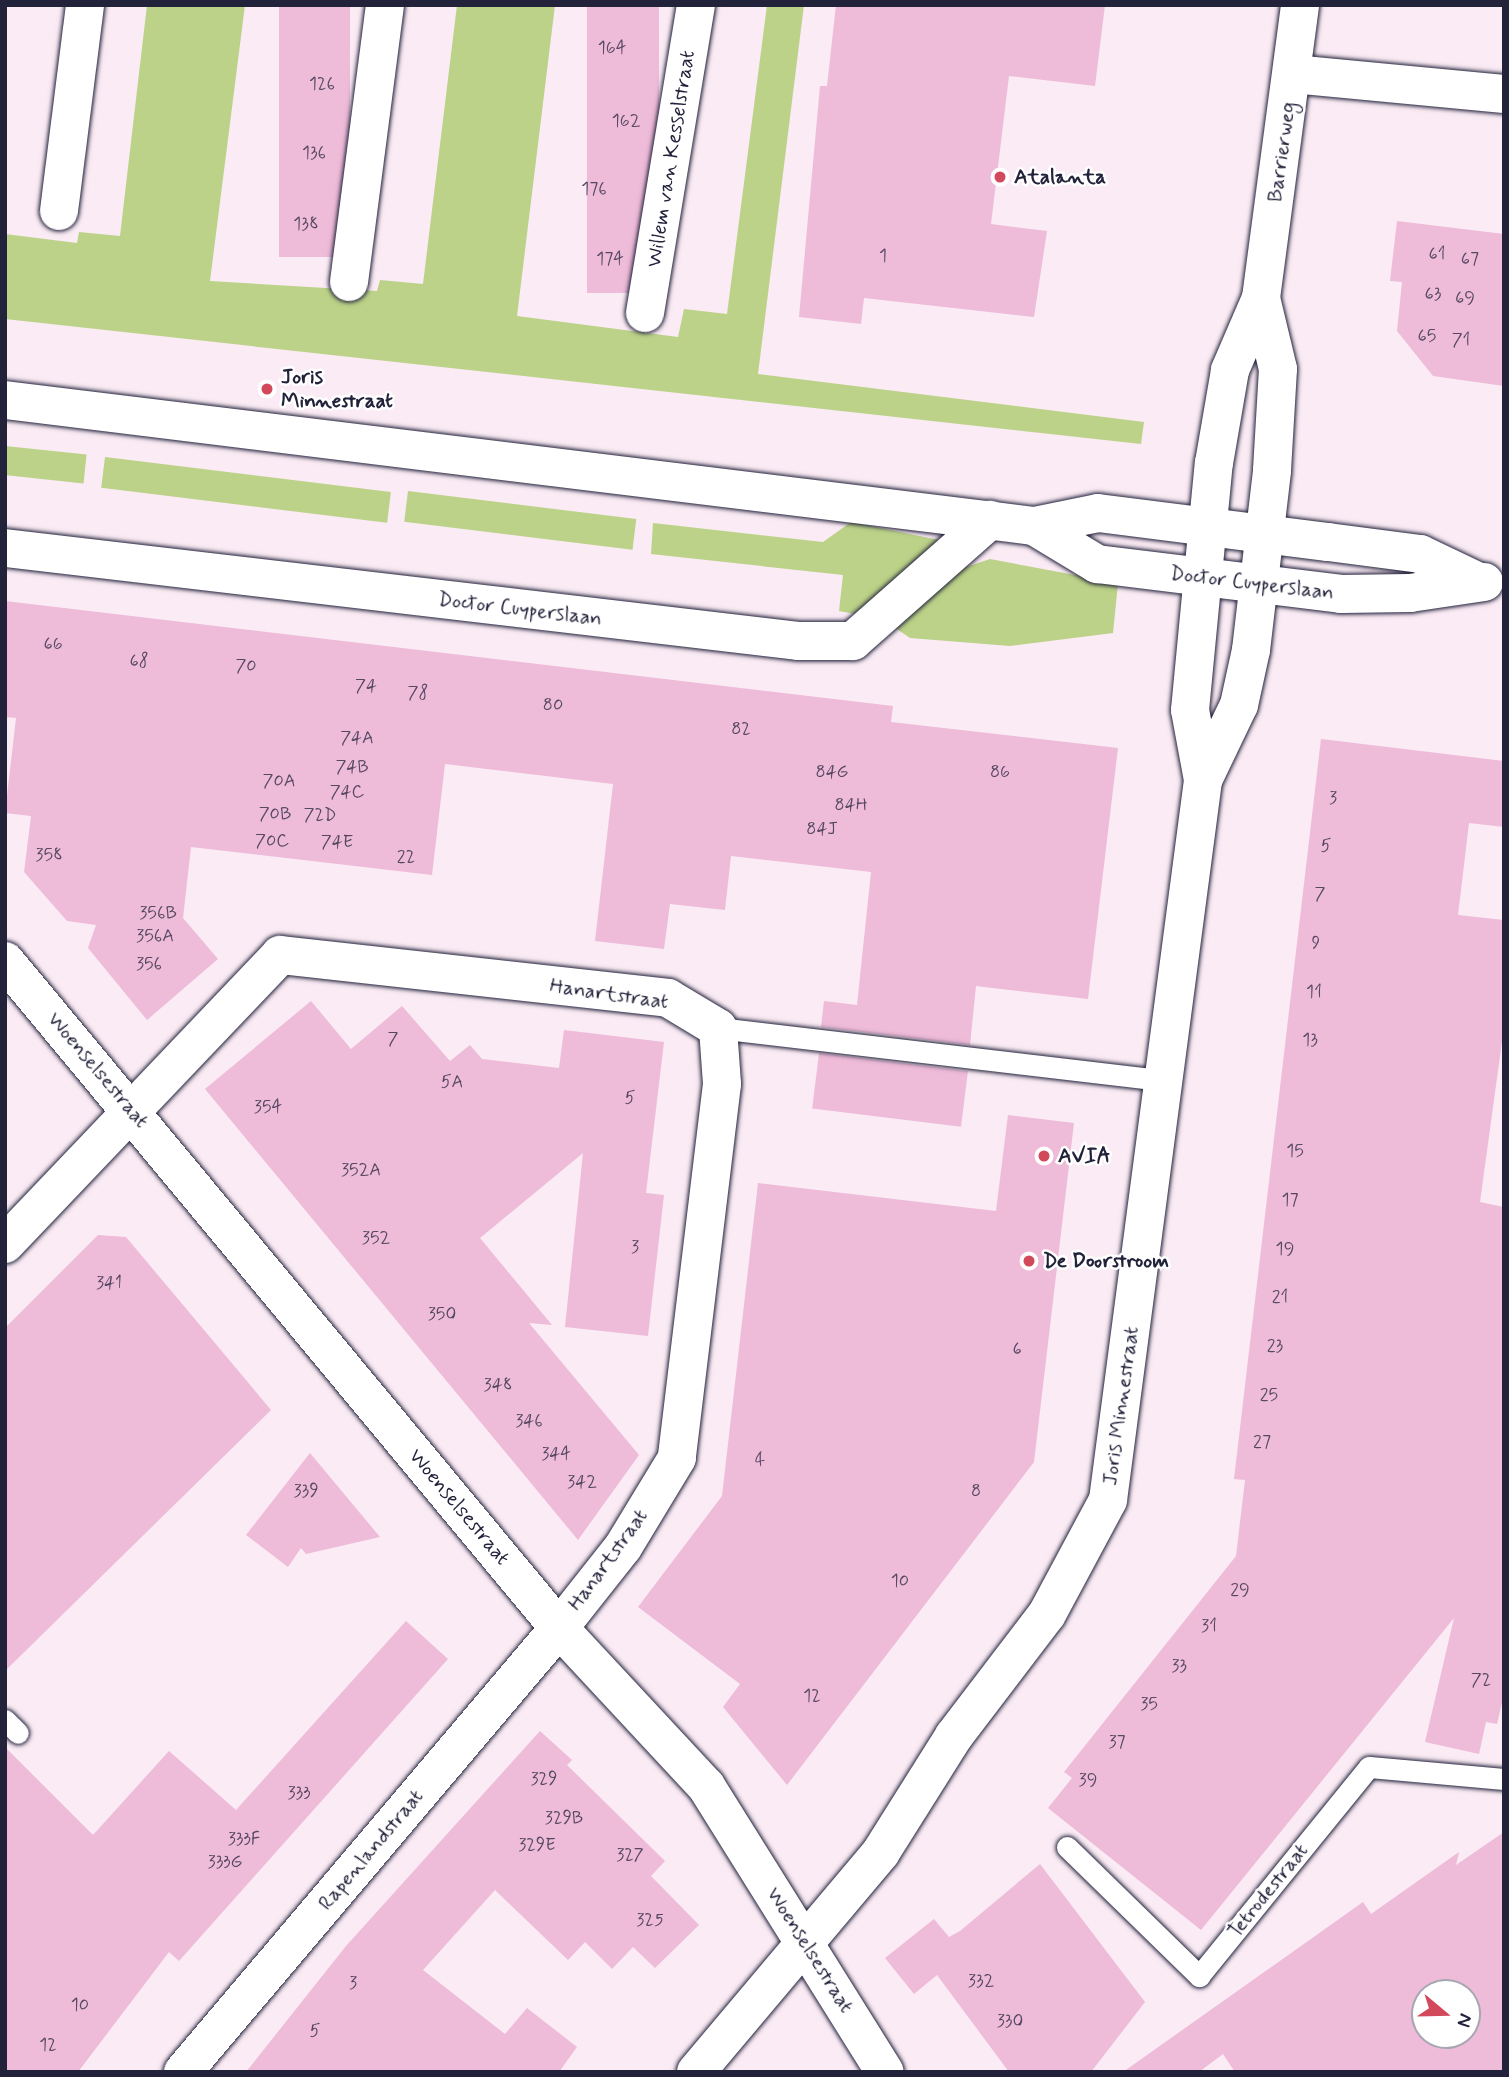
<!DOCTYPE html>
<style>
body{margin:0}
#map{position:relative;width:1509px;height:2077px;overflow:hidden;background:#faebf4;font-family:Mynerve,sans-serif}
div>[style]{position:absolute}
.green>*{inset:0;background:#bcd288;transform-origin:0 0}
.building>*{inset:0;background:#eebbd9;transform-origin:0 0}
.roads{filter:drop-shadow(0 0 2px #22223b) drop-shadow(0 0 2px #22223b)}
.service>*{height:21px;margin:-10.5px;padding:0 10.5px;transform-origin:10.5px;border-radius:10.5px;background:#fff}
.minor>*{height:38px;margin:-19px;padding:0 19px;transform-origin:19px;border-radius:19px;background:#fff}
.tertiary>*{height:38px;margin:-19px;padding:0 19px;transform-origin:19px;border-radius:19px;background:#fff}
.dots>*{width:19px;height:19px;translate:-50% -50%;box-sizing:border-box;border:4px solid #fff;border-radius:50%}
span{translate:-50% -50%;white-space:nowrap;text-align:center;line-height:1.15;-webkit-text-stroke:5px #fff;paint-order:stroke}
.number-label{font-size:18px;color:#554862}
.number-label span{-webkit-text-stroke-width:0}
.street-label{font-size:21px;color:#22223b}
.poi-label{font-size:21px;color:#22223b;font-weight:700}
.left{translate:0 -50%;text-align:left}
.frame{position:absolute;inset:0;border:7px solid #22223b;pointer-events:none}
.north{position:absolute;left:1411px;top:1979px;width:70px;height:70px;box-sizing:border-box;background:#fff;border:2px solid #a7a7b1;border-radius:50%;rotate:109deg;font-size:19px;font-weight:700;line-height:28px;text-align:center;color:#22223b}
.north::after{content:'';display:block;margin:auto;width:24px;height:32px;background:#d1495b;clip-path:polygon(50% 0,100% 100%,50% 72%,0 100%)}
</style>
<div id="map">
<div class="green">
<i style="clip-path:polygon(147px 5px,245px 5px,210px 281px,377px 291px,380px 280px,423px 284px,457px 5px,555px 5px,517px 316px,678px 337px,684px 309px,727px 314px,767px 5px,804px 5px,758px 374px,1144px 422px,1141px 444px,5px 319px,5px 234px,77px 243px,79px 232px,120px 236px)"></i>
<i style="left:5px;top:446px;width:82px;height:29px;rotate:6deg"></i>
<i style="left:105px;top:457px;width:288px;height:31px;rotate:7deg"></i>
<i style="left:408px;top:491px;width:230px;height:31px;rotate:7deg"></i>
<i style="clip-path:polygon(851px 522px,939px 540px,855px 614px,839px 611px,843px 575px,651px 554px,653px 523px,823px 542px)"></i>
<i style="clip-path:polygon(990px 559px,1118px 583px,1113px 633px,1010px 646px,910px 638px,894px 627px,957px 570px)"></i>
</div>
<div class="building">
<i style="left:279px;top:5px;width:71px;height:252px"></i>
<i style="left:587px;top:5px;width:72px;height:288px"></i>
<i style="clip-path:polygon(836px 5px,1105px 5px,1095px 86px,1009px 76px,991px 224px,1047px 231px,1034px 317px,864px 298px,861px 324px,799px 317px,820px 86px,827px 86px)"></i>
<i style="clip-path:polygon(1397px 221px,1504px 234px,1504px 386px,1433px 376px,1397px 331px,1402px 282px,1390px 281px)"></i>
<i style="clip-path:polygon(5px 601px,893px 706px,891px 722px,1118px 748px,1088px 999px,976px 986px,970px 1045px,821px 1027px,824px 1001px,857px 1005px,871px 872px,731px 856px,725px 910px,670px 904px,664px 949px,595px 941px,613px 784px,445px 764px,432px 875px,191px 847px,183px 918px,218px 959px,147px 1020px,88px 948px,96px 925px,67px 921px,24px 872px,31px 816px,5px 813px,16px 718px,5px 717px)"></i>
<i style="clip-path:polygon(1321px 739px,1504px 761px,1504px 827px,1469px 823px,1458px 915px,1504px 920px,1504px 1027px,1480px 1202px,1504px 1207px,1504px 1694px,1497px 1724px,1486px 1722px,1479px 1754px,1425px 1742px,1454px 1618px,1201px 1930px,1048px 1808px,1072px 1778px,1064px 1772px,1236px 1556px,1245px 1480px,1234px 1479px)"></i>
<i style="clip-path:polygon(311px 1001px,351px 1049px,402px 1006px,450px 1061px,470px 1045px,482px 1059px,559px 1068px,564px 1030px,664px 1042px,646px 1193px,664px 1195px,648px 1336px,565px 1327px,583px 1153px,480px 1238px,552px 1325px,529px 1323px,639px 1455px,578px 1540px,205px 1089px)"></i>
<i style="left:819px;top:1053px;width:150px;height:56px;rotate:7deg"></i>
<i style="clip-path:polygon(1008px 1115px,1074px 1123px,1034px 1462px,787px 1785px,723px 1707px,740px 1684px,638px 1607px,722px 1496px,758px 1183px,996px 1211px)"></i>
<i style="clip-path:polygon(98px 1235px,126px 1237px,271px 1410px,5px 1671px,5px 1328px)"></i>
<i style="clip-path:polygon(310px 1453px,380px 1537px,306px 1554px,301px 1548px,288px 1567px,246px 1535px)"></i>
<i style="clip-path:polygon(406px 1621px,448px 1659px,179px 1961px,169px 1952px,78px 2072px,5px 2072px,5px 1747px,93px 1835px,169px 1751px,236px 1810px)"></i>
<i style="clip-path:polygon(540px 1731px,572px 1760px,567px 1765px,665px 1861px,651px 1876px,699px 1925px,655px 1968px,633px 1947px,612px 1969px,585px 1942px,568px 1960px,495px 1890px,423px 1970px,505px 2034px,527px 2008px,577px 2047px,559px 2072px,246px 2072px,346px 1946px)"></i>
<i style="clip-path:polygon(evenodd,1504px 1832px,1504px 2072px,1235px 2072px,1223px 2054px,1199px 2072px,1123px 2072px,1363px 1902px,1371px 1914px,1459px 1852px,1456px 1865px,1504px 1832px,1425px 1993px,1467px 1993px,1467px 2035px,1425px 2035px,1425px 1993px)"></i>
<i style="clip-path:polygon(1040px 1864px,1145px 2002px,1091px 2072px,1009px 2072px,937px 1975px,914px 1994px,885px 1958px,934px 1919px,949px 1937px,960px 1931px)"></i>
</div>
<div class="roads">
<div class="service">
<i style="left:718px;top:1028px;width:451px;rotate:6.7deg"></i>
<i style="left:5px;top:1720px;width:18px;rotate:45deg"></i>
<i style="left:1067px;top:1847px;width:185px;rotate:44.3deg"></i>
<i style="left:1199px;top:1976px;width:269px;rotate:-50.9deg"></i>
<i style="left:1369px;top:1767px;width:136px;rotate:5.1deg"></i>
</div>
<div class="minor">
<i style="left:1293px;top:74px;width:212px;rotate:5.4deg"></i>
<i style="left:59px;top:211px;width:208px;rotate:-82.8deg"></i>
<i style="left:349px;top:282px;width:279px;rotate:-82.6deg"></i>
<i style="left:645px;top:313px;width:312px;rotate:-80.6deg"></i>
<i style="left:5px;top:548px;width:798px;rotate:6.69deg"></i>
<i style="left:798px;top:641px;width:55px"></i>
<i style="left:853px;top:641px;width:183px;rotate:-41.5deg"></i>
<i style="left:5px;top:1244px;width:399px;rotate:-46.4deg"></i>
<i style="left:280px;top:955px;width:390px;rotate:6.3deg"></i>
<i style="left:668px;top:998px;width:58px;rotate:31deg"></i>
<i style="left:718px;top:1028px;width:56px;rotate:85.9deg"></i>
<i style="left:722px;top:1084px;width:377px;rotate:96.9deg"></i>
<i style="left:677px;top:1458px;width:104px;rotate:121.2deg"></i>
<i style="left:623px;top:1547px;width:103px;rotate:128.3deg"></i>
<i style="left:559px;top:1628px;width:582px;rotate:130.26deg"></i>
</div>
<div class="tertiary">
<i style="left:5px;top:400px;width:1037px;rotate:6.98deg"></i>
<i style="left:1034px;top:526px;width:65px;rotate:-11.5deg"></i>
<i style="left:1098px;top:513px;width:232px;rotate:7.2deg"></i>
<i style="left:1328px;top:542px;width:93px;rotate:7.4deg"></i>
<i style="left:1420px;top:554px;width:65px;rotate:25.4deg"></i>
<i style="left:1034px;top:526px;width:74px;rotate:31.1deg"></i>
<i style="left:1097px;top:564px;width:246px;rotate:7deg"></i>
<i style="left:1341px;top:594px;width:69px;rotate:-0.8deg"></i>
<i style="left:1410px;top:593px;width:75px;rotate:-8.5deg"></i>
<i style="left:1203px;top:780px;width:83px;rotate:-64.4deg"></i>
<i style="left:1239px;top:705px;width:56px;rotate:-77.7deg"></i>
<i style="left:1251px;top:650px;width:181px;rotate:-83.3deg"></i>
<i style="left:1272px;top:470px;width:101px;rotate:-86.6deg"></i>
<i style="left:1278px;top:369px;width:73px;rotate:-103.5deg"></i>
<i style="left:5px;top:961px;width:867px;rotate:50.29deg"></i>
<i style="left:559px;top:1628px;width:216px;rotate:47.1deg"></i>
<i style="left:706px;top:1786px;width:337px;rotate:58deg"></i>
<i style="left:696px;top:2072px;width:287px;rotate:-49.9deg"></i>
<i style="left:881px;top:1852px;width:137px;rotate:-57.8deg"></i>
<i style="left:954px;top:1736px;width:153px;rotate:-52.7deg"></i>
<i style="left:1047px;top:1614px;width:129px;rotate:-61.8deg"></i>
<i style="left:1108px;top:1500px;width:726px;rotate:-82.48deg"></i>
<i style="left:1203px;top:780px;width:71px;rotate:-100.5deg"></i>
<i style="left:1190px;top:710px;width:248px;rotate:-84.5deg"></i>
<i style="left:1214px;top:463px;width:94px;rotate:-80.2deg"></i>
<i style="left:1230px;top:370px;width:78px;rotate:-66.7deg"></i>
<i style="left:1261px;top:298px;width:296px;rotate:-82.4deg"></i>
</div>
</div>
<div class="dots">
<i style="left:1000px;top:177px;background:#d1495b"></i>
<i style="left:267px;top:389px;background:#d1495b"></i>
<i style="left:1044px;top:1156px;background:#d1495b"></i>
<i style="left:1029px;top:1261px;background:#d1495b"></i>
</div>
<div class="number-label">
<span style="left:612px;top:48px">164</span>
<span style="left:322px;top:84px">126</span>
<span style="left:626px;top:121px">162</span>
<span style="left:314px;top:153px">136</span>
<span style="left:594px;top:189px">176</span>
<span style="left:306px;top:224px">138</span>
<span style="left:1437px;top:254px">61</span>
<span style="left:883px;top:256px">1</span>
<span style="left:610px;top:259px">174</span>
<span style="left:1470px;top:259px">67</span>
<span style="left:1433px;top:294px">63</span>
<span style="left:1465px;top:298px">69</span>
<span style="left:1427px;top:336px">65</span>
<span style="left:1461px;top:340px">71</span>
<span style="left:53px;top:644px">66</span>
<span style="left:139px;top:661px">68</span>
<span style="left:246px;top:666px">70</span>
<span style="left:366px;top:686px">74</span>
<span style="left:418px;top:693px">78</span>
<span style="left:553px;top:705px">80</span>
<span style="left:741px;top:729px">82</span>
<span style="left:357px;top:738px">74A</span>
<span style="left:352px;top:767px">74B</span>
<span style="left:832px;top:772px">84G</span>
<span style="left:1000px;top:772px">86</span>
<span style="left:279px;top:781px">70A</span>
<span style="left:347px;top:792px">74C</span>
<span style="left:1333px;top:798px">3</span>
<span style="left:851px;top:805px">84H</span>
<span style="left:275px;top:814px">70B</span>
<span style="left:320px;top:815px">72D</span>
<span style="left:822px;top:829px">84J</span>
<span style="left:272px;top:841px">70C</span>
<span style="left:337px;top:842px">74E</span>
<span style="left:1326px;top:846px">5</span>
<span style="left:49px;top:855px">358</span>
<span style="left:406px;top:857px">22</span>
<span style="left:1320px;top:894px">7</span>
<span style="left:158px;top:913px">356B</span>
<span style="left:155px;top:936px">356A</span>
<span style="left:1316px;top:943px">9</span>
<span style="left:149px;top:964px">356</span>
<span style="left:1314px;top:992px">11</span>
<span style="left:393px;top:1039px">7</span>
<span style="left:1310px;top:1040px">13</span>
<span style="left:452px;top:1082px">5A</span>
<span style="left:630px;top:1098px">5</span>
<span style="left:268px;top:1107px">354</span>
<span style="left:1295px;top:1151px">15</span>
<span style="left:361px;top:1170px">352A</span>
<span style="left:1290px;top:1200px">17</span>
<span style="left:376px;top:1238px">352</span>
<span style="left:635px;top:1247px">3</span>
<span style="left:1285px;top:1249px">19</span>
<span style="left:109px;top:1283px">341</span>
<span style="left:1280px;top:1297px">21</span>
<span style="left:442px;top:1314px">350</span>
<span style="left:1275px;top:1346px">23</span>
<span style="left:1017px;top:1349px">6</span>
<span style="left:498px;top:1385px">348</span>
<span style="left:1269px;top:1395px">25</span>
<span style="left:529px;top:1421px">346</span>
<span style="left:1262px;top:1442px">27</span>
<span style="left:556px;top:1454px">344</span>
<span style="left:760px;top:1460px">4</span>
<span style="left:582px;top:1482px">342</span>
<span style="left:306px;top:1491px">339</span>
<span style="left:976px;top:1491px">8</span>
<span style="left:900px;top:1581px">10</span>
<span style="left:1240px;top:1590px">29</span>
<span style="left:1209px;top:1626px">31</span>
<span style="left:1179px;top:1666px">33</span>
<span style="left:1481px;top:1680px">72</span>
<span style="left:812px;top:1696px">12</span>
<span style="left:1149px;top:1704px">35</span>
<span style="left:1117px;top:1742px">37</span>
<span style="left:544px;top:1779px">329</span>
<span style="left:1088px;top:1780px">39</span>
<span style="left:299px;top:1793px">333</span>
<span style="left:564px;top:1818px">329B</span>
<span style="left:244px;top:1839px">333F</span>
<span style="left:537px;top:1845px">329E</span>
<span style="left:630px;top:1855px">327</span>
<span style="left:225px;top:1862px">333G</span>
<span style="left:650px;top:1920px">325</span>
<span style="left:981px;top:1981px">332</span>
<span style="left:353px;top:1983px">3</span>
<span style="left:80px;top:2005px">10</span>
<span style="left:1010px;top:2021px">330</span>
<span style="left:315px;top:2031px">5</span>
<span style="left:48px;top:2045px">12</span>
</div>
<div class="street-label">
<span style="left:1282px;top:152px;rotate:-82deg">Barrierweg</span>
<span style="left:671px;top:159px;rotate:-81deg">Willem van Kesselstraat</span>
<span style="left:1252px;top:583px;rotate:7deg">Doctor Cuyperslaan</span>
<span style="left:520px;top:609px;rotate:7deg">Doctor Cuyperslaan</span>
<span style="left:609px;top:994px;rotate:8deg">Hanartstraat</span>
<span style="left:98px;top:1070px;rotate:50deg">Woenselsestraat</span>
<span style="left:1121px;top:1406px;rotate:-82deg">Joris Minnestraat</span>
<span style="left:459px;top:1507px;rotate:50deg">Woenselsestraat</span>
<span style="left:608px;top:1560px;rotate:-54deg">Hanartstraat</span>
<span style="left:371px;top:1850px;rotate:-50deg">Rapenlandstraat</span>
<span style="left:1268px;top:1891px;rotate:-51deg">Tetrodestraat</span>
<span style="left:810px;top:1950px;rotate:58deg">Woenselsestraat</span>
</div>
<div class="poi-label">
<span class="left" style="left:1014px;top:177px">Atalanta</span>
<span class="left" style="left:281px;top:389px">Joris<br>Minnestraat</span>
<span class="left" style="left:1058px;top:1156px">AVIA</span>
<span class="left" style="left:1043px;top:1261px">De Doorstroom</span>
</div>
<div class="frame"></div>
<div class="north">N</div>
</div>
